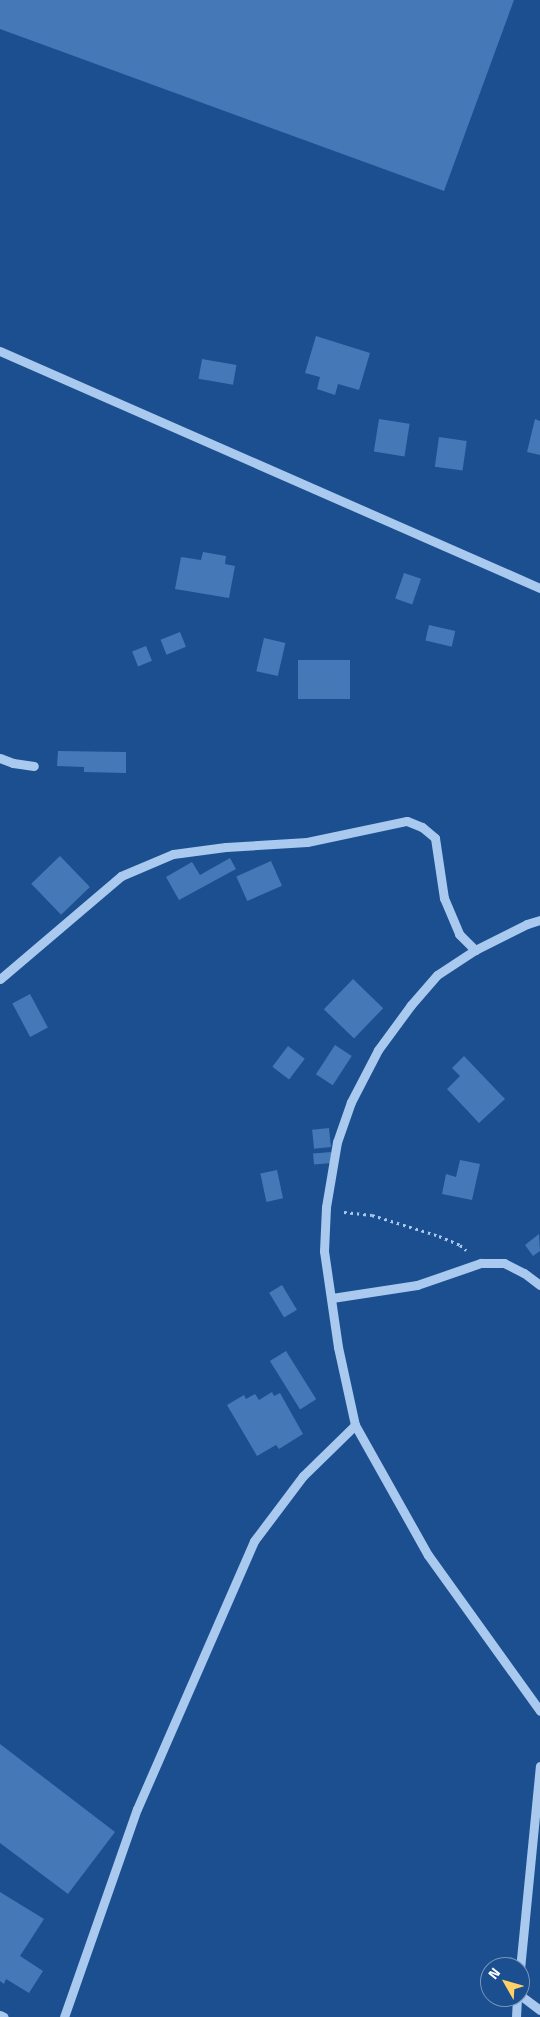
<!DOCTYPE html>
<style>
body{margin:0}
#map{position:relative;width:540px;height:2017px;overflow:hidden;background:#1b4f8f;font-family:"Titillium Web",sans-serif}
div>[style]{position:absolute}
.building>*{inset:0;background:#4478b7;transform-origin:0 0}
.path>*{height:3px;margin-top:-1.5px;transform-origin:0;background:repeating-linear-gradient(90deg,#a9c9ee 0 2.5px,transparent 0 6.5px)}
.minor>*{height:9px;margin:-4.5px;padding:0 4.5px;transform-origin:4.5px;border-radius:4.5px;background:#a9c9ee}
span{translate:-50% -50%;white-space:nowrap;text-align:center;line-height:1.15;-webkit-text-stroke:4px #1b4f8f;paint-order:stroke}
.north{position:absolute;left:480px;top:1957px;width:50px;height:50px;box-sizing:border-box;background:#1b4f8f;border:1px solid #7695bc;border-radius:50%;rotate:308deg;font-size:14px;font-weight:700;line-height:20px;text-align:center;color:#fff}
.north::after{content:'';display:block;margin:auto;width:18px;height:22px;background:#ffd166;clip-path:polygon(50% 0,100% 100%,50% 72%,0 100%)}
</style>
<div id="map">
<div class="building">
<i style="clip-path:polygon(0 0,514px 0,444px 191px,0 29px)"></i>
<i style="clip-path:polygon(316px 336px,370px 353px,359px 390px,338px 384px,335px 395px,317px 389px,320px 377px,305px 373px)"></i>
<i style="left:202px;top:359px;width:35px;height:20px;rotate:10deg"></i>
<i style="left:379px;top:419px;width:31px;height:33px;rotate:9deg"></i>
<i style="clip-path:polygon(535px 419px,540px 421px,540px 455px,527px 452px)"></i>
<i style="left:439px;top:437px;width:28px;height:30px;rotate:8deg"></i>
<i style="clip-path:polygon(203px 552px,226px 556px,225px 564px,235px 566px,229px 598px,175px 589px,181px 557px,201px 560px)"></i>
<i style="left:404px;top:573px;width:18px;height:27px;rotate:19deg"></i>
<i style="left:429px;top:625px;width:27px;height:16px;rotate:13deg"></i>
<i style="left:180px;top:632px;width:16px;height:21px;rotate:68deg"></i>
<i style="left:264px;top:638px;width:22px;height:34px;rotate:13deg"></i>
<i style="left:146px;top:646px;width:16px;height:15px;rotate:68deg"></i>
<i style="left:298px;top:660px;width:52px;height:39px"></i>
<i style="clip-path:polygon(58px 751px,126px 752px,126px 773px,84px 772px,84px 767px,57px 766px)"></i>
<i style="left:60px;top:856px;width:43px;height:40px;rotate:46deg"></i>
<i style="clip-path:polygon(230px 858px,236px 869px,179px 900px,166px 877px,192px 862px,200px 875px)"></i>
<i style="left:271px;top:861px;width:27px;height:38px;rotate:66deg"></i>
<i style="left:353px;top:979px;width:42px;height:42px;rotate:44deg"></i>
<i style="left:30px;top:994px;width:38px;height:20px;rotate:62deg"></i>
<i style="left:335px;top:1045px;width:20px;height:35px;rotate:33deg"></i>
<i style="left:288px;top:1046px;width:21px;height:26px;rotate:37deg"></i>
<i style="clip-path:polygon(464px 1056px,505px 1099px,479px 1123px,447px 1089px,460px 1076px,452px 1068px)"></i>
<i style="left:329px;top:1128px;width:19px;height:17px;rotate:84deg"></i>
<i style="left:331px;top:1152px;width:11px;height:18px;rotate:85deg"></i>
<i style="clip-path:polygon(460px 1160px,480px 1164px,472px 1200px,442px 1194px,446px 1174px,456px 1177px)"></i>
<i style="left:277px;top:1170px;width:29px;height:17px;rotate:78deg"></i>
<i style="clip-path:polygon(539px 1234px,540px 1251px,533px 1256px,525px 1245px)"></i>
<i style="left:282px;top:1285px;width:29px;height:15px;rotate:59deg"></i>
<i style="left:286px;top:1351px;width:57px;height:19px;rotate:58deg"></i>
<i style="clip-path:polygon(272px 1392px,274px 1396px,280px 1393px,303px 1434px,279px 1449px,276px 1445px,257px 1456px,227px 1405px,244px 1395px,246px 1399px,255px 1394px,259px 1400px)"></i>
<i style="clip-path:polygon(0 1744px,115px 1832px,68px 1894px,0 1843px)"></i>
<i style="clip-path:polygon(0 1892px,44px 1919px,20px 1956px,43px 1971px,29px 1993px,6px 1979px,4px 1984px,0 1981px)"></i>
</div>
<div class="path">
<i style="left:344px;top:1212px;width:28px;rotate:6deg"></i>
<i style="left:372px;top:1215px;width:70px;rotate:17.4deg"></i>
<i style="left:439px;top:1236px;width:23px;rotate:23deg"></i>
<i style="left:460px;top:1245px;width:8px;rotate:40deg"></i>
</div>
<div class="minor">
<i style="left:0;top:351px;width:590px;rotate:23.7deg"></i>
<i style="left:0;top:758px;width:14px;rotate:21deg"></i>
<i style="left:13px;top:763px;width:21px;rotate:8deg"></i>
<i style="left:540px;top:920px;width:14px;rotate:163deg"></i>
<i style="left:527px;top:924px;width:58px;rotate:153.4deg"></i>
<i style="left:475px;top:950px;width:45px;rotate:146.7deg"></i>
<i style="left:437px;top:975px;width:40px;rotate:131deg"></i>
<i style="left:411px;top:1005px;width:56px;rotate:126.3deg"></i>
<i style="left:378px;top:1050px;width:59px;rotate:117.4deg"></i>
<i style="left:351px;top:1102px;width:42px;rotate:109.3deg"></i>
<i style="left:337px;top:1142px;width:66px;rotate:99.6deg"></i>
<i style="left:326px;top:1207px;width:44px;rotate:92.6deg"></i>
<i style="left:324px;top:1251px;width:97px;rotate:81.7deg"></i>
<i style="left:338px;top:1347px;width:80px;rotate:77.7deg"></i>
<i style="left:355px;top:1425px;width:149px;rotate:60.7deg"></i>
<i style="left:428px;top:1555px;width:192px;rotate:54.3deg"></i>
<i style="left:0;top:979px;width:159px;rotate:-40.4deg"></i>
<i style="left:121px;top:876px;width:56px;rotate:-22.9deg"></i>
<i style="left:173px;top:854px;width:53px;rotate:-7.5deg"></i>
<i style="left:226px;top:847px;width:81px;rotate:-3.5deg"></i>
<i style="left:307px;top:842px;width:102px;rotate:-11.9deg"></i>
<i style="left:407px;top:821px;width:16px;rotate:22deg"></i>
<i style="left:422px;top:827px;width:17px;rotate:40deg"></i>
<i style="left:435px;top:838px;width:61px;rotate:81.5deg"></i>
<i style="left:444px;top:898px;width:39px;rotate:67deg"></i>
<i style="left:459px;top:934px;width:23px;rotate:45deg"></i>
<i style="left:332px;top:1298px;width:86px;rotate:-8.7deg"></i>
<i style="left:417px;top:1285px;width:68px;rotate:-19deg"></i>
<i style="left:481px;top:1263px;width:23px"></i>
<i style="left:504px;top:1263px;width:22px;rotate:27deg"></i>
<i style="left:524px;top:1273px;width:20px;rotate:37deg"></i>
<i style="left:520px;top:1969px;width:204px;rotate:-84.4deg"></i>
<i style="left:520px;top:1995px;width:25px;rotate:37deg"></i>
<i style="left:0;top:2015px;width:4px;rotate:27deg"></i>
<i style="left:64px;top:2017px;width:220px;rotate:-70.7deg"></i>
<i style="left:137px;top:1809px;width:292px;rotate:-66.4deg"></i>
<i style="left:254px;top:1541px;width:81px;rotate:-53deg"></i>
<i style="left:303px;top:1476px;width:73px;rotate:-44.4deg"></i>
<i style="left:516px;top:2017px;width:20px;rotate:-87deg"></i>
</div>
<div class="north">N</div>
</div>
